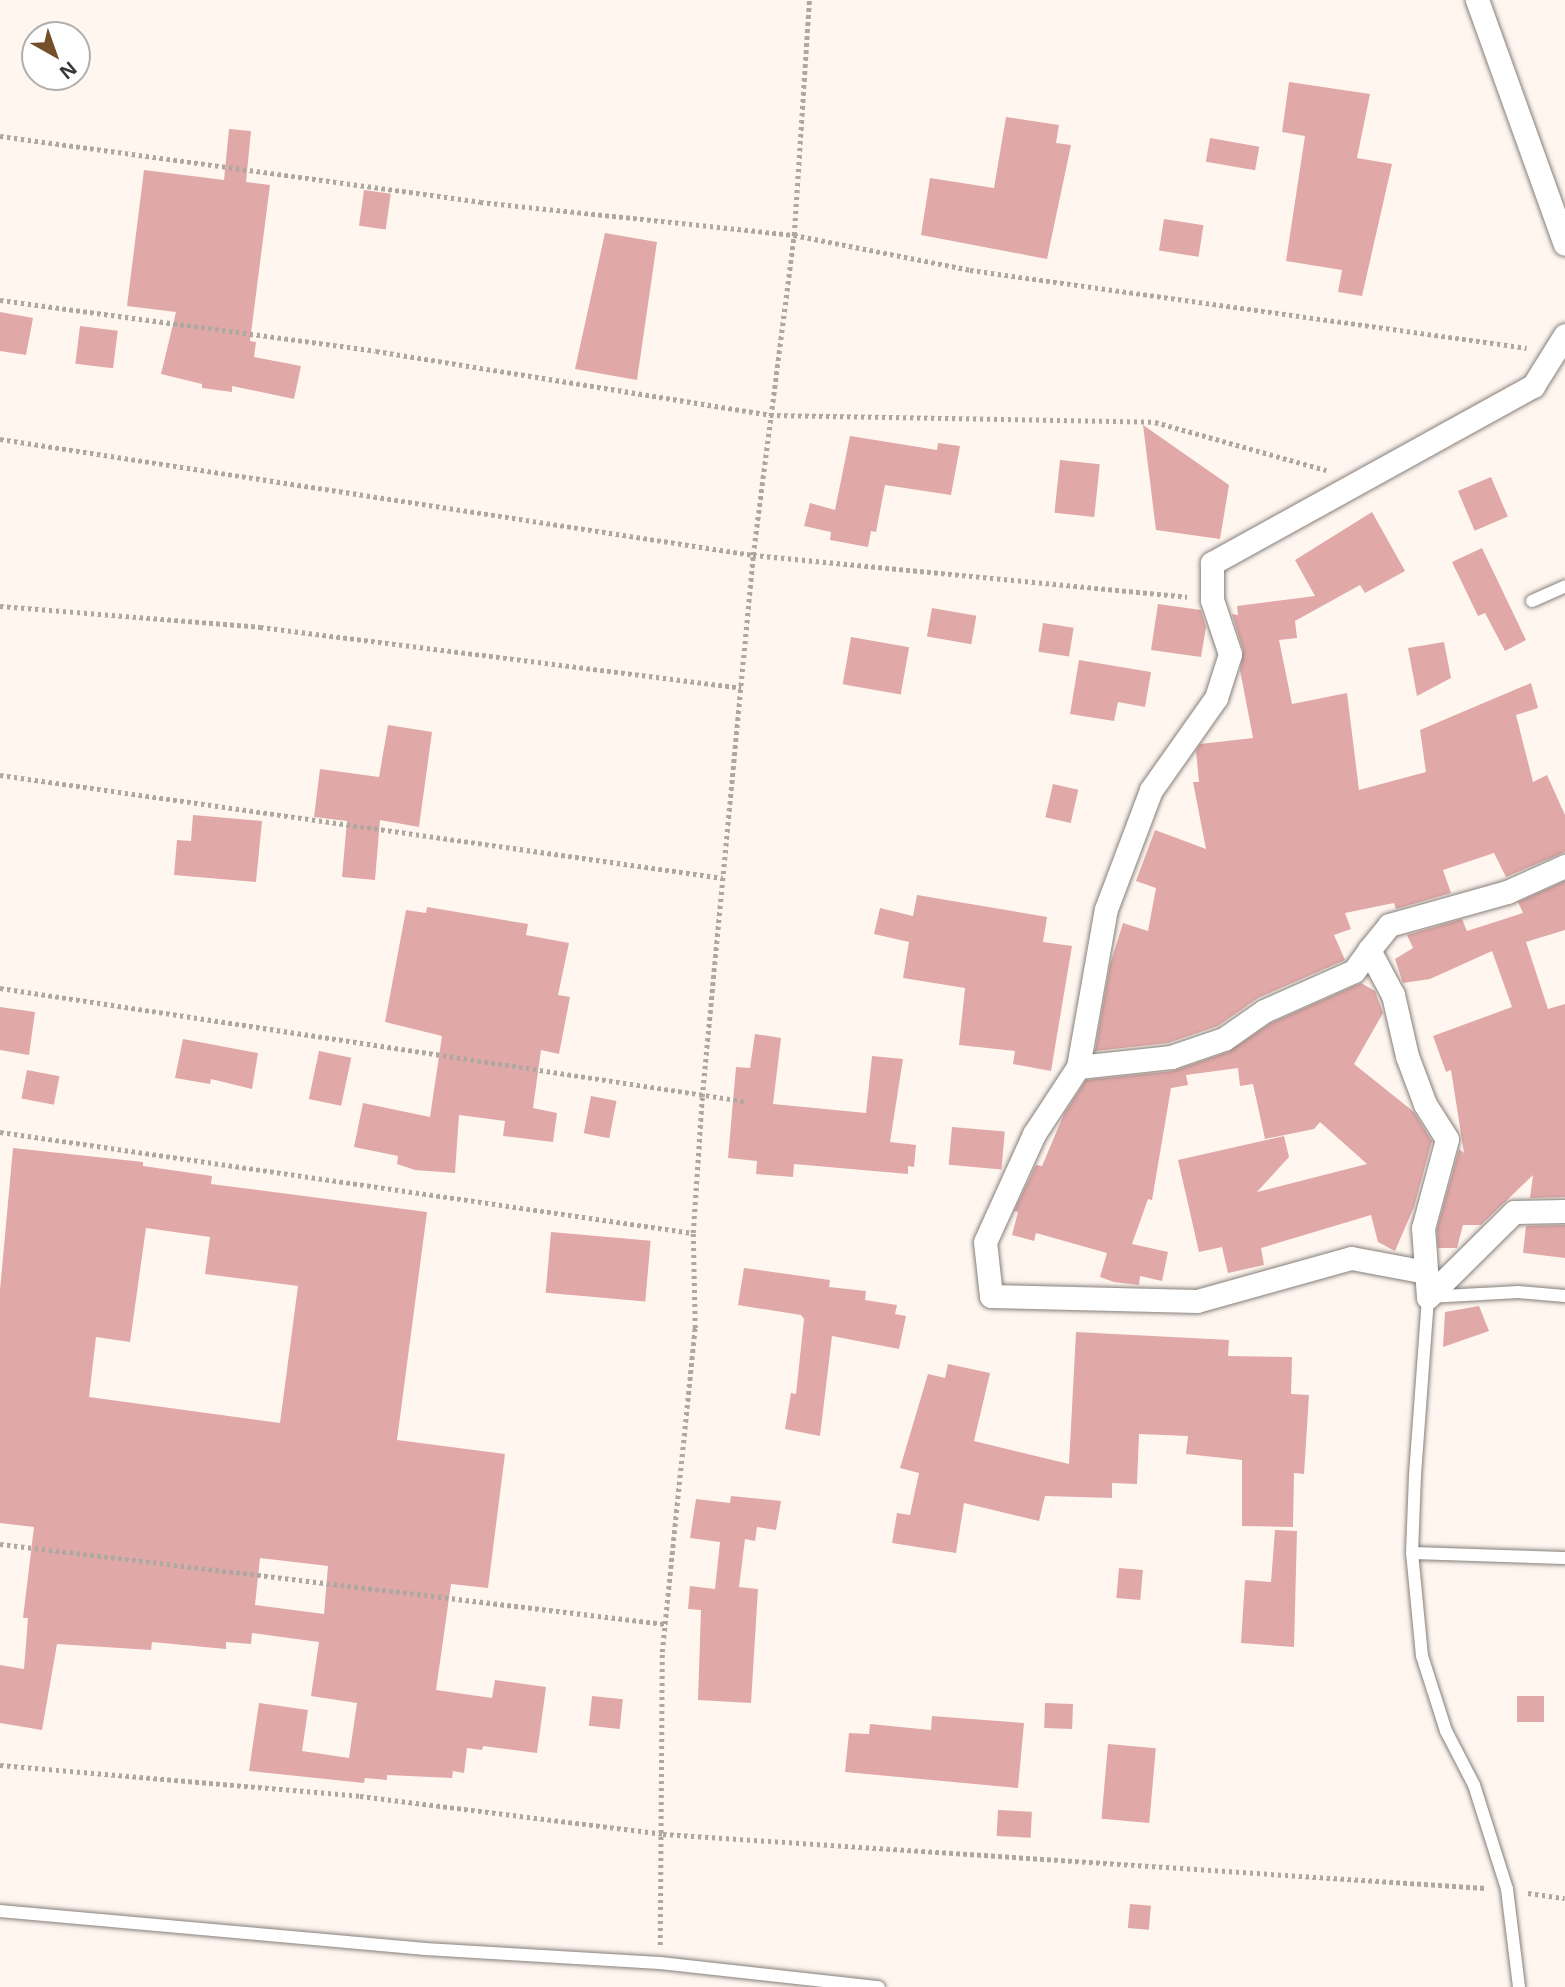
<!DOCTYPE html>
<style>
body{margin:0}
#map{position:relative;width:1565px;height:1987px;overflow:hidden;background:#fff6f0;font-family:"Open Sans",sans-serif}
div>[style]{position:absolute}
.building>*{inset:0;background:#e0a9a7;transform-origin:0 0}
.path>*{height:4.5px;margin-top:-2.25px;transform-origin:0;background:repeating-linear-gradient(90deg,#aea8a3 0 3.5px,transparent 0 7px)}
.roads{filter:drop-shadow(0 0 2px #867f79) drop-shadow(0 0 2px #867f79)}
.service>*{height:12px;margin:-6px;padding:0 6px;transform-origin:6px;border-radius:6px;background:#fff}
.minor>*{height:23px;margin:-11.5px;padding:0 11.5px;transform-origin:11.5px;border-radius:11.5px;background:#fff}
span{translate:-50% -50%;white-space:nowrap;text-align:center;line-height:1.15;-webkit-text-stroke:6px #fff;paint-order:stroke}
.north{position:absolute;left:21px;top:21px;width:70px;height:70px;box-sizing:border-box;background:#fff;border:2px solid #b0afae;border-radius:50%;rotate:140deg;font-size:19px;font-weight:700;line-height:28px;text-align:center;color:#3a3735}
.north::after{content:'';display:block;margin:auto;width:24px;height:32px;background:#735029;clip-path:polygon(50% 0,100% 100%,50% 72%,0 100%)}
</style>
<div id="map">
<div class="building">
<i style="clip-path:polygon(1289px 82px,1370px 94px,1357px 158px,1392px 164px,1362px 296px,1338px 292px,1342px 270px,1286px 261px,1305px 136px,1282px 132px)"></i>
<i style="clip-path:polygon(1006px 117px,1059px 125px,1056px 143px,1071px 145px,1047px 259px,921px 235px,930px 178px,994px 188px)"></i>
<i style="clip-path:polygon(229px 129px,251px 131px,246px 182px,270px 185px,250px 341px,256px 342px,254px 357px,301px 366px,294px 399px,232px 386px,232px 392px,202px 388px,202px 384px,161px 374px,176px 312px,127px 306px,144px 170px,224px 180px)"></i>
<i style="left:1210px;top:138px;width:50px;height:24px;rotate:10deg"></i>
<i style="left:364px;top:190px;width:27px;height:36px;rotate:8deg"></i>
<i style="left:1164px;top:219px;width:40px;height:32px;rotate:9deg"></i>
<i style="clip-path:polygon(605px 233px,657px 242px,637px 380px,575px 369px)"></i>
<i style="clip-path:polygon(0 312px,33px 318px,26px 355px,0 351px)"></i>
<i style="left:80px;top:326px;width:38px;height:38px;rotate:7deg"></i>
<i style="clip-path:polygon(1143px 425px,1229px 485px,1220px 539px,1156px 530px)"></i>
<i style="clip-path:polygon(850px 436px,937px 450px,938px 443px,960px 446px,951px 495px,885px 485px,876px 532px,871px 531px,868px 547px,830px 540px,831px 532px,804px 526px,810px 503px,835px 510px)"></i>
<i style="left:1060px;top:460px;width:40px;height:53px;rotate:6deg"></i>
<i style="left:1491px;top:477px;width:43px;height:36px;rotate:67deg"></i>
<i style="clip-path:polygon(1372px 512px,1405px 571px,1365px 593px,1360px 585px,1295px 621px,1297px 638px,1279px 640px,1292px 704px,1347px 693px,1359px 790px,1426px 772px,1420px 730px,1531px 683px,1538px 708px,1516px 715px,1533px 782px,1547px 775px,1565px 815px,1565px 852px,1506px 877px,1494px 853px,1443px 870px,1451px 893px,1396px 909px,1394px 903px,1345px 913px,1351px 929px,1334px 935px,1345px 960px,1258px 998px,1218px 1026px,1168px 1043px,1095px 1051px,1110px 965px,1123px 923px,1148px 931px,1156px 888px,1136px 881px,1155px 830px,1206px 849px,1193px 782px,1199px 782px,1196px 751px,1200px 744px,1253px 738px,1240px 670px,1243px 650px,1232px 614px,1238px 615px,1237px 606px,1315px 596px,1295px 560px)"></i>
<i style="clip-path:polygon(1482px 548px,1526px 640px,1505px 651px,1485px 613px,1478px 616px,1452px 562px)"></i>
<i style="clip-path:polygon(1158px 604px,1201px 610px,1206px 627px,1201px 657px,1151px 650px)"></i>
<i style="left:932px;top:608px;width:45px;height:29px;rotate:10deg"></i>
<i style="left:1043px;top:623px;width:31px;height:29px;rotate:9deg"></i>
<i style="left:851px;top:637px;width:59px;height:48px;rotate:10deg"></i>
<i style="clip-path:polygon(1444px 642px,1451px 678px,1417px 696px,1408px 648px)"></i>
<i style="clip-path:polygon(1079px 660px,1151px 672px,1145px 707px,1118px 702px,1114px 721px,1070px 714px)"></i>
<i style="clip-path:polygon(388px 725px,432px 732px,419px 827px,380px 820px,375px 880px,342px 877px,347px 821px,314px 817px,320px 769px,379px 777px)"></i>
<i style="left:1053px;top:784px;width:26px;height:34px;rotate:13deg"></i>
<i style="clip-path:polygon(193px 815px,262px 821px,256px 882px,174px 875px,177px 840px,191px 841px)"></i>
<i style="clip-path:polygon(1565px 881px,1565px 930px,1526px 942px,1548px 1009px,1565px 1004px,1565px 1197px,1530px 1198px,1533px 1175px,1481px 1225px,1463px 1225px,1457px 1248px,1438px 1248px,1437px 1229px,1459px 1149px,1464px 1153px,1451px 1070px,1446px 1072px,1433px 1036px,1512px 1007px,1492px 951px,1430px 979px,1403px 983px,1395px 959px,1413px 948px,1407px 935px,1462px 919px,1467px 931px,1523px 913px,1518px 902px)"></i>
<i style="clip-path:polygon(917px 895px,1047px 917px,1043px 942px,1072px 946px,1051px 1071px,1013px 1064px,1015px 1051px,959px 1045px,965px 988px,903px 978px,909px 942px,874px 934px,880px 908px,913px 916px)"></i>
<i style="clip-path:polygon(427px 907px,528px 924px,526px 935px,569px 943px,558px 995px,570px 997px,559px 1054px,541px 1050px,533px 1108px,557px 1113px,553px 1142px,503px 1136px,505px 1121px,459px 1115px,455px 1173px,415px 1170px,397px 1164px,398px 1156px,354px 1147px,363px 1103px,430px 1117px,442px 1036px,385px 1022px,406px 910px,426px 913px)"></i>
<i style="clip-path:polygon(1361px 983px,1375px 991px,1383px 1013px,1354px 1064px,1414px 1112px,1432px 1141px,1414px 1207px,1395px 1251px,1378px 1242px,1371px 1215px,1261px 1248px,1264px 1265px,1228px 1273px,1222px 1247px,1199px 1252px,1178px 1160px,1284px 1136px,1289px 1157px,1257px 1192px,1367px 1164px,1320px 1122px,1314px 1129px,1265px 1139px,1253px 1084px,1240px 1086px,1238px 1068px,1186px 1075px,1188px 1085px,1171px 1088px,1152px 1200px,1148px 1199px,1132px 1244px,1168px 1252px,1162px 1281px,1140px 1276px,1139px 1285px,1114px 1282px,1100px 1277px,1107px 1253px,1036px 1233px,1034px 1241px,1012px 1235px,1018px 1212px,1014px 1211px,1036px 1165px,1042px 1166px,1064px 1114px,1086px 1080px,1173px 1071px,1228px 1052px,1271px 1023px)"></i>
<i style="clip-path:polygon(0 1007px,35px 1012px,29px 1055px,0 1050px)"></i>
<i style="clip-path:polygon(755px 1034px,781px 1038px,773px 1104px,866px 1113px,872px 1056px,903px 1059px,890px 1142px,916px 1145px,914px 1167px,908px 1166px,908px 1174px,794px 1164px,793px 1177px,756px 1174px,757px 1161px,728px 1158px,736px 1067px,750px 1068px)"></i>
<i style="clip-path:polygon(183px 1039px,258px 1053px,252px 1089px,211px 1079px,210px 1084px,175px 1078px)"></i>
<i style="left:319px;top:1051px;width:33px;height:49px;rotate:12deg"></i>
<i style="left:27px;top:1070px;width:33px;height:29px;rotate:11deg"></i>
<i style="left:591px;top:1096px;width:26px;height:38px;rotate:11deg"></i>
<i style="left:952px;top:1127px;width:53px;height:38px;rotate:5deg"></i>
<i style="clip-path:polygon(evenodd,13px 1148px,143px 1162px,143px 1166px,212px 1176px,211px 1184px,427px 1212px,397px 1440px,505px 1454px,488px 1588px,451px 1584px,436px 1690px,492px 1698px,495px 1680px,546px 1687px,537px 1753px,483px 1746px,482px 1750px,467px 1748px,464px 1773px,453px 1771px,452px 1778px,387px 1775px,387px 1780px,365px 1778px,364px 1783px,249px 1771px,259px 1703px,308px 1710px,302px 1751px,349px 1758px,357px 1703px,311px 1696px,319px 1642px,252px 1633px,251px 1644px,226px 1642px,226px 1649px,152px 1642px,151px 1650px,57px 1644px,42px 1730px,0 1723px,0 1665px,24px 1669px,28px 1618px,23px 1618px,34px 1527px,0 1523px,0 1290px,13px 1148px,146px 1228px,210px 1237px,205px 1274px,298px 1286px,280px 1423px,89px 1397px,96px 1337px,130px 1342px,146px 1228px,13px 1148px,260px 1558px,328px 1566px,324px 1614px,255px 1605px,260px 1558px)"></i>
<i style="clip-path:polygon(1565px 1225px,1565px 1258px,1523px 1253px,1526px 1226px)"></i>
<i style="left:551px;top:1232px;width:100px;height:61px;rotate:5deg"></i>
<i style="clip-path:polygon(744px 1268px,830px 1280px,829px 1287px,866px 1291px,865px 1300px,897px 1305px,895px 1314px,906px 1316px,899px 1349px,832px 1336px,820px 1436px,785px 1429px,791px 1393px,796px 1394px,804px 1319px,801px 1315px,738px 1305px)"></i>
<i style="clip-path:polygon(1479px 1306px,1489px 1331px,1443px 1347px,1445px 1312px)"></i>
<i style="clip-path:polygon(1076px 1332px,1229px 1340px,1228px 1356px,1292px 1357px,1291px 1394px,1309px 1395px,1304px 1474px,1294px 1473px,1293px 1527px,1242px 1526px,1242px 1460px,1186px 1454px,1188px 1436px,1139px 1434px,1137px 1484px,1112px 1483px,1112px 1498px,1045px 1496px,1039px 1521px,964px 1503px,956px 1553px,892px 1543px,897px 1513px,910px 1515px,919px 1473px,900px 1468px,928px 1374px,945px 1378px,948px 1364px,990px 1373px,974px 1441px,1069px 1464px)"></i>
<i style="clip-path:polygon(731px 1496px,781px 1501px,776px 1530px,757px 1527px,755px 1541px,745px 1539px,739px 1587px,758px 1589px,751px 1703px,698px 1700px,701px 1610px,688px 1609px,690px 1586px,715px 1589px,720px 1542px,690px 1538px,696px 1499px,730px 1503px)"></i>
<i style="clip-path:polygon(1275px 1530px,1297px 1531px,1294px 1647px,1241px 1643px,1245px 1580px,1271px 1582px)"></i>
<i style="left:1119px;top:1568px;width:24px;height:30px;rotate:5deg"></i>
<i style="left:592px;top:1696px;width:31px;height:30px;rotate:6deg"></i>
<i style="left:1517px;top:1696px;width:27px;height:26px"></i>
<i style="left:1045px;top:1703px;width:28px;height:25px;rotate:2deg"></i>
<i style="clip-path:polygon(932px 1716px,1024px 1723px,1018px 1788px,845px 1772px,849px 1733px,869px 1734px,870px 1724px,931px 1730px)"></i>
<i style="left:1108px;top:1744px;width:48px;height:75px;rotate:5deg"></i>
<i style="left:998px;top:1810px;width:34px;height:26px;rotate:3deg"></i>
<i style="left:1130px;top:1904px;width:21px;height:24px;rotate:5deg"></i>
</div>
<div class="path">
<i style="left:0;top:136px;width:485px;rotate:7.8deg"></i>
<i style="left:480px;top:202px;width:316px;rotate:6deg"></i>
<i style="left:794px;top:235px;width:179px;rotate:11.2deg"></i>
<i style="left:970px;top:270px;width:562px;rotate:7.97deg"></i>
<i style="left:0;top:300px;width:379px;rotate:7.7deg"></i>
<i style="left:376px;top:351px;width:399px;rotate:9.2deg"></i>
<i style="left:770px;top:415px;width:385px;rotate:1deg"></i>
<i style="left:1155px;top:422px;width:178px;rotate:15.7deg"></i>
<i style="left:0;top:439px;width:762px;rotate:8.76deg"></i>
<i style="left:753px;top:555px;width:436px;rotate:5.5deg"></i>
<i style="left:0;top:606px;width:261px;rotate:4.6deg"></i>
<i style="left:260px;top:627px;width:485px;rotate:7.2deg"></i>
<i style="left:0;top:775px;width:730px;rotate:8.11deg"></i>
<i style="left:0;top:988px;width:753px;rotate:8.64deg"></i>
<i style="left:0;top:1132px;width:700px;rotate:8.29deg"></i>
<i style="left:0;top:1544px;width:670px;rotate:6.86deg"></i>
<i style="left:0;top:1765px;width:361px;rotate:4.9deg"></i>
<i style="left:360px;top:1796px;width:305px;rotate:7.1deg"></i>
<i style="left:663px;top:1834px;width:824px;rotate:3.76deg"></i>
<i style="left:1528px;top:1893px;width:37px;rotate:8deg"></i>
<i style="left:660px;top:1945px;width:293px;rotate:-89.6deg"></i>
<i style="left:662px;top:1652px;width:326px;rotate:-84.2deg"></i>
<i style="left:695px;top:1328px;width:95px;rotate:-91.2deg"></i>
<i style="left:693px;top:1233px;width:136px;rotate:-86.2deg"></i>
<i style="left:702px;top:1097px;width:544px;rotate:-84.62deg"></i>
<i style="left:753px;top:555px;width:323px;rotate:-82.7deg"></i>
<i style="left:794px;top:235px;width:235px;rotate:-86.3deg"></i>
</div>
<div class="roads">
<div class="service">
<i style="left:1532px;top:601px;width:36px;rotate:-24deg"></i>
<i style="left:1412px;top:1553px;width:153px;rotate:1.9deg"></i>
<i style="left:0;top:1911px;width:427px;rotate:5.1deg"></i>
<i style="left:425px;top:1949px;width:235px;rotate:3.4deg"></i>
<i style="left:660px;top:1963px;width:220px;rotate:6.3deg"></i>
<i style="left:1519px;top:1987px;width:99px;rotate:-97deg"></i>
<i style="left:1507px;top:1889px;width:109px;rotate:-107.6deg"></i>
<i style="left:1474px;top:1785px;width:61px;rotate:-117.4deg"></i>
<i style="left:1446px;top:1731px;width:79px;rotate:-107.7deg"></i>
<i style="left:1422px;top:1656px;width:103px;rotate:-95.5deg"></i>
<i style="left:1412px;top:1553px;width:78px;rotate:-87.8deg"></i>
<i style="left:1415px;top:1475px;width:178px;rotate:-85.8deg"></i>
<i style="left:1428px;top:1297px;width:90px;rotate:-3.2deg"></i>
<i style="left:1518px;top:1292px;width:47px;rotate:4.9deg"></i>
</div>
<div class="minor">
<i style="left:1477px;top:0;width:259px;rotate:70.2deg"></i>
<i style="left:1078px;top:1067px;width:94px;rotate:-6.1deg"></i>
<i style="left:1171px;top:1057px;width:56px;rotate:-18.8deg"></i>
<i style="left:1224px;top:1039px;width:49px;rotate:-35deg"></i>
<i style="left:1264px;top:1011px;width:98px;rotate:-24deg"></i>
<i style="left:1354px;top:971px;width:26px;rotate:-54deg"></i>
<i style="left:1426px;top:1272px;width:76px;rotate:-169.4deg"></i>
<i style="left:1351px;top:1258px;width:160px;rotate:164.4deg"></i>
<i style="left:1197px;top:1301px;width:206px;rotate:-178.6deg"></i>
<i style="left:991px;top:1296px;width:54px;rotate:-96.3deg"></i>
<i style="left:985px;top:1242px;width:119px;rotate:-65.6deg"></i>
<i style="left:1034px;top:1134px;width:80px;rotate:-56.7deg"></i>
<i style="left:1078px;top:1067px;width:160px;rotate:-80deg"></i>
<i style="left:1106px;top:909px;width:127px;rotate:-69.3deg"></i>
<i style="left:1151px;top:790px;width:113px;rotate:-54.8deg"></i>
<i style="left:1216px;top:698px;width:46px;rotate:-72.3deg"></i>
<i style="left:1230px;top:654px;width:57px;rotate:-108.4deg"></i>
<i style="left:1212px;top:600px;width:37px;rotate:-90deg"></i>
<i style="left:1212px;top:563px;width:367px;rotate:-28.9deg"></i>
<i style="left:1533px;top:386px;width:60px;rotate:-57.9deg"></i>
<i style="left:1428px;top:1297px;width:69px;rotate:-94.1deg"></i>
<i style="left:1423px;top:1228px;width:92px;rotate:-74.9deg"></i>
<i style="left:1447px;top:1139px;width:41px;rotate:-122.2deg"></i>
<i style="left:1425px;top:1104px;width:51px;rotate:-110.6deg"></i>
<i style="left:1407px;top:1056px;width:63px;rotate:-102.9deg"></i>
<i style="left:1393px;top:995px;width:51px;rotate:-118.1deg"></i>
<i style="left:1369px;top:950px;width:32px;rotate:-51deg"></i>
<i style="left:1389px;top:925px;width:123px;rotate:-15.6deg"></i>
<i style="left:1507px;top:892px;width:64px;rotate:-24.1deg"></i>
<i style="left:1428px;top:1297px;width:121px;rotate:-44.7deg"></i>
<i style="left:1514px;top:1212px;width:51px;rotate:-1.1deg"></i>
</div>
</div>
<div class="north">N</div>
</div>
